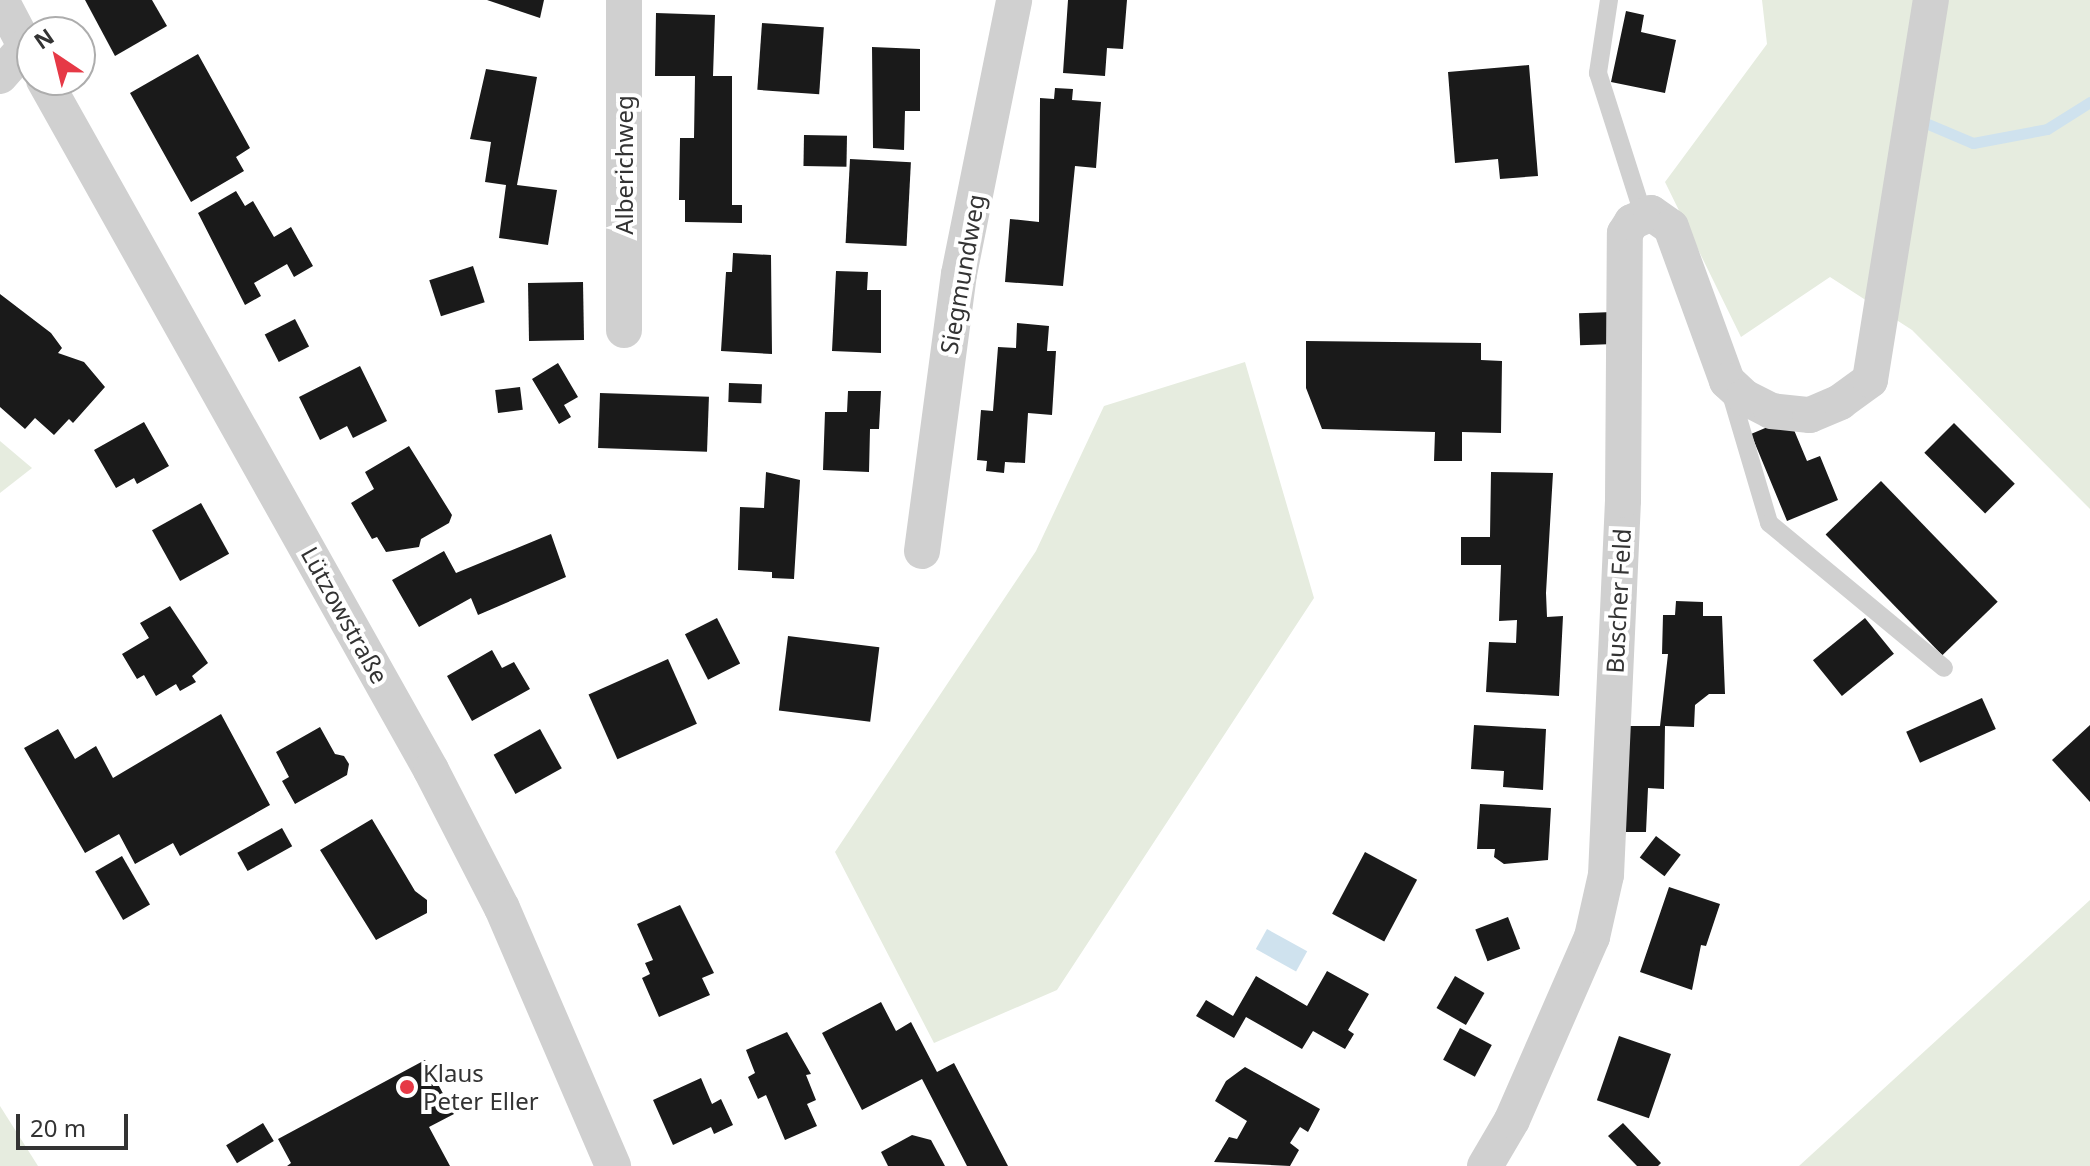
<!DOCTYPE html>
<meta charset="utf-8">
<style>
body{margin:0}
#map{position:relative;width:2090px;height:1166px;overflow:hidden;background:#fff;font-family:"Noto Sans",sans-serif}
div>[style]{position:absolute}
.green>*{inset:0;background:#e6ecdf}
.water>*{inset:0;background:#cfe2ee;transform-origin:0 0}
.stream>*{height:11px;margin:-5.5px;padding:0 5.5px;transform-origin:5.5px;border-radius:5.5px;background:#cfe2ee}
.building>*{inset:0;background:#1a1a1a;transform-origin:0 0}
.service>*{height:18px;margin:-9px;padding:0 9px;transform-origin:9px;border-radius:9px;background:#d0d0d0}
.minor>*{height:36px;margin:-18px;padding:0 18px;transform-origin:18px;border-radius:18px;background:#d0d0d0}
.dots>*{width:22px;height:22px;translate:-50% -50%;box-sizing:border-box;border:4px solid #fff;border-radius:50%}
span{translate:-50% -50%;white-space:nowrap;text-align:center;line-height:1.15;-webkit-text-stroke:8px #fff;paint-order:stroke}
.street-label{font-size:24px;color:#333}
.poi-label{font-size:24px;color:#333}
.left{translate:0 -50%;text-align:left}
.north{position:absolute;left:16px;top:16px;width:80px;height:80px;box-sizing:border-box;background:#fff;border:2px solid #adadad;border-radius:50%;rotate:325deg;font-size:22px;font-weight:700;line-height:32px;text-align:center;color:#333}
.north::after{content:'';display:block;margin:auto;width:28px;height:36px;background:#e63946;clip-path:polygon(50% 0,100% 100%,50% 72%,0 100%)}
.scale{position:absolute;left:16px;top:1114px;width:112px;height:36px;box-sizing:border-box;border:4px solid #333;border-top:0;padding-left:10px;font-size:24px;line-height:28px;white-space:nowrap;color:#333;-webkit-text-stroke:6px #fff;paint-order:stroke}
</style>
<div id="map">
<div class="green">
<i style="clip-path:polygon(1762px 0,2090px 0,2090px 509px,1912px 330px,1830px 277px,1741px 337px,1665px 182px,1767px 44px)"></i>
<i style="clip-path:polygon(1245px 362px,1314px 598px,1057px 990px,934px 1043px,835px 852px,1036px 551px,1104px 406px)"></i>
<i style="clip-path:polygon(0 441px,32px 468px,0 493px)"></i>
<i style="clip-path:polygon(2090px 900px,2090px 1166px,1799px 1166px)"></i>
<i style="clip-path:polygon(0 1106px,38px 1166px,0 1166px)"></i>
</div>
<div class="water">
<i style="left:1267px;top:929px;width:46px;height:23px;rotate:29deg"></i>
</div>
<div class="stream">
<i style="left:1928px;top:124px;width:49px;rotate:22.9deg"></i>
<i style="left:1973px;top:143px;width:75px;rotate:-10.7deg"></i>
<i style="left:2047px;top:129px;width:51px;rotate:-32.1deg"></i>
</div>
<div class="building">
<i style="clip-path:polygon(85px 0,152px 0,167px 26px,115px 56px)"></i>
<i style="clip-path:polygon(487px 0,544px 0,540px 18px)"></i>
<i style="clip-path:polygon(1068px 0,1127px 0,1123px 49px,1107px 48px,1105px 76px,1063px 73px)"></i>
<i style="clip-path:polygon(1626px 11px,1644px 15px,1641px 32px,1676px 40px,1665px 93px,1611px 82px)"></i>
<i style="clip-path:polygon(656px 13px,715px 15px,713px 76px,732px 76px,732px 205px,742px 205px,742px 223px,685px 222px,685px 200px,679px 200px,680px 138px,694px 138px,695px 76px,655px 76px)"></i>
<i style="left:762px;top:23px;width:62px;height:67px;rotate:4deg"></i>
<i style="clip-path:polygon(872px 47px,920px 49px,920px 111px,905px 111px,904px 150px,873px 148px)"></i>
<i style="clip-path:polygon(198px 54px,250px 148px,236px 157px,244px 171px,191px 202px,130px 93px)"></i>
<i style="clip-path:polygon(1529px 65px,1538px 176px,1500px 179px,1498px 159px,1455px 163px,1448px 72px)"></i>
<i style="clip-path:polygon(486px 69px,537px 77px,517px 185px,557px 190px,548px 245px,499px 238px,506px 185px,485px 182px,491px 142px,470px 139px)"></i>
<i style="clip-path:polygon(1055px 88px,1073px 89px,1072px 100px,1101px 102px,1096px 168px,1075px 166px,1063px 286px,1005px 282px,1010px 219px,1039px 222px,1040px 98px,1054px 99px)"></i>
<i style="left:804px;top:135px;width:43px;height:31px;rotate:1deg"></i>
<i style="left:850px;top:159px;width:61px;height:84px;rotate:3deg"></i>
<i style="clip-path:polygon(236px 191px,245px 206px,253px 201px,274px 237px,291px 227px,313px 266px,294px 277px,287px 264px,254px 283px,261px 296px,245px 305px,198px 213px)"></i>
<i style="clip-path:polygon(733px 253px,771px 255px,772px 354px,721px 351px,726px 272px,732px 272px)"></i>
<i style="left:473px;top:266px;width:38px;height:46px;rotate:72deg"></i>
<i style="clip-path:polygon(836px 271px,868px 272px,867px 290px,881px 290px,881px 353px,832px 351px)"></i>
<i style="left:583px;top:282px;width:58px;height:55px;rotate:89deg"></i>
<i style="clip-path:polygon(0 294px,51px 333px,62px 348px,58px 353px,84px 362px,105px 387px,73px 423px,69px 419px,54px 435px,35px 418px,25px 429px,0 407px)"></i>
<i style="left:1613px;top:312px;width:32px;height:34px;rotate:88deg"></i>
<i style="left:295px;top:319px;width:31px;height:34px;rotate:63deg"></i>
<i style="clip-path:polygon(1017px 323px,1049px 326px,1047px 351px,1056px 351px,1052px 415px,1028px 413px,1025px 463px,1005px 462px,1004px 473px,986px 471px,987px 461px,977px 460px,981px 410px,993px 411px,998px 347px,1016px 348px)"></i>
<i style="clip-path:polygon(1306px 341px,1481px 343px,1481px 360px,1502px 361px,1501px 433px,1462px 432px,1462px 461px,1434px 461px,1435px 432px,1322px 429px,1306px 388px)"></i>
<i style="clip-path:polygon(558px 363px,578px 397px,564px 405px,571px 417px,559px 424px,532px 379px)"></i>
<i style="clip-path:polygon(360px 366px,387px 421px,353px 438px,347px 426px,320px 440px,299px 397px)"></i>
<i style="left:729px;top:383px;width:33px;height:19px;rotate:2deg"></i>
<i style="left:520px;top:387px;width:23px;height:25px;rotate:83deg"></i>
<i style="clip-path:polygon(848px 391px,881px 391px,879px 429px,870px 429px,869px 472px,823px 470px,825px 412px,847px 412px)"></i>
<i style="left:600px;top:393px;width:109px;height:55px;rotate:2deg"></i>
<i style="clip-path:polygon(1789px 418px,1807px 461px,1820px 456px,1838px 500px,1787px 521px,1751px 434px)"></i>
<i style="clip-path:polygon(144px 422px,169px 466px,137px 484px,134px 478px,116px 488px,94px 450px)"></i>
<i style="left:1954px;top:423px;width:86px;height:42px;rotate:45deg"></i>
<i style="clip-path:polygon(409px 446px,452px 515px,449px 523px,421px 539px,419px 547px,386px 552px,377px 537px,372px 539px,351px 503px,374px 489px,365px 472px)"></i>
<i style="clip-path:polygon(766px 472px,800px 480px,794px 579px,772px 578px,772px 572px,738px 570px,740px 507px,764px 508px)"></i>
<i style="clip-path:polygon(1491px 472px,1553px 473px,1546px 593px,1547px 617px,1563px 616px,1559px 696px,1486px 692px,1489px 642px,1516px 643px,1517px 620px,1499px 621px,1501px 565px,1461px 565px,1461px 537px,1490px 537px)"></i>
<i style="left:1881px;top:481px;width:168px;height:77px;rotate:46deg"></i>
<i style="left:201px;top:503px;width:58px;height:56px;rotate:61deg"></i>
<i style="clip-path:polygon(551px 534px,566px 577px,478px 615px,471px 598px,419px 627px,392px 580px,444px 551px,456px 573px)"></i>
<i style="clip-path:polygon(1676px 601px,1703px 602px,1703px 616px,1722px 616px,1725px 694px,1709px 694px,1695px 705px,1694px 727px,1665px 726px,1664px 789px,1648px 788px,1646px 832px,1623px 832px,1624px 726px,1660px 726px,1668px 654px,1662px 654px,1663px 615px,1675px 615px)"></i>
<i style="clip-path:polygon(170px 606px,208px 663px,192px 676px,196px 682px,180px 691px,176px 684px,156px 696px,144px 675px,137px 679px,122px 654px,149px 638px,140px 623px)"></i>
<i style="left:717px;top:618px;width:51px;height:36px;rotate:63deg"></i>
<i style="left:1865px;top:618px;width:46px;height:67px;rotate:51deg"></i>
<i style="left:788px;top:636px;width:92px;height:75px;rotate:7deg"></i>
<i style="clip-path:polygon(492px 650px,502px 668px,514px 662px,530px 689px,472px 721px,447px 676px)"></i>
<i style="left:668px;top:659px;width:71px;height:87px;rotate:66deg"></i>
<i style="left:1982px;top:698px;width:34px;height:83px;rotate:66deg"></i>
<i style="clip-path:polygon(221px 714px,270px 805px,180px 856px,173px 843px,135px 864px,119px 834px,85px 853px,24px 748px,58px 729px,75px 759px,96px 746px,113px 778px)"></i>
<i style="clip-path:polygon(1474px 725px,1546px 729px,1543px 790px,1503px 787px,1504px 771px,1471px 769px)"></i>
<i style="clip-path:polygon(2090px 725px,2090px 802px,2052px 760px)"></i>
<i style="clip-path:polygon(320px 727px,335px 754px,344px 756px,349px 764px,347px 775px,295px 804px,282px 781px,289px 777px,276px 752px)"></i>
<i style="left:540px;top:729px;width:45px;height:53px;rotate:61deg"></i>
<i style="clip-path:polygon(1480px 804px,1551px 808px,1548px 860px,1504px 864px,1494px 857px,1495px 849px,1477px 849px)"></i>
<i style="clip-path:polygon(372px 819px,415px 891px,427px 900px,427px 913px,376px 940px,320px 850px)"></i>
<i style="left:282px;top:828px;width:21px;height:51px;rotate:61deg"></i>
<i style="left:1656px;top:836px;width:31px;height:27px;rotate:37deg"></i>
<i style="left:1365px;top:852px;width:59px;height:70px;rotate:28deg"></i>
<i style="left:122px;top:856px;width:56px;height:31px;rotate:60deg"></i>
<i style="clip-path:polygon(1669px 887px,1720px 904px,1706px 946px,1701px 945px,1692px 990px,1640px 972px)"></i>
<i style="clip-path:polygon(680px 905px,714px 973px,702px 978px,710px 995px,659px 1017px,642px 978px,650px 974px,645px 963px,653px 960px,637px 924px)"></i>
<i style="left:1508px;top:917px;width:34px;height:35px;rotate:69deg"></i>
<i style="clip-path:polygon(1327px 971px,1369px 994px,1348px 1030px,1354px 1034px,1345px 1049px,1313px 1031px,1302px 1049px,1246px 1017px,1234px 1038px,1196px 1016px,1206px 1000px,1233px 1016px,1256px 976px,1307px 1006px)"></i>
<i style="left:1455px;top:976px;width:34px;height:37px;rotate:30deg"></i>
<i style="clip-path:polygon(881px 1002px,896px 1031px,911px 1022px,937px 1072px,954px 1063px,1008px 1166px,967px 1166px,922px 1079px,862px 1110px,822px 1033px)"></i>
<i style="left:1460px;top:1028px;width:36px;height:36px;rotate:28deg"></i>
<i style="clip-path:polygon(787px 1032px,811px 1074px,806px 1075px,816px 1100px,807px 1104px,817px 1126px,785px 1140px,766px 1095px,758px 1099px,748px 1077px,755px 1073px,746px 1050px)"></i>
<i style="left:1619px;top:1036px;width:55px;height:68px;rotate:19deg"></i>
<i style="clip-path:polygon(425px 1060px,454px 1114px,429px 1127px,450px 1166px,287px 1166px,291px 1163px,278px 1139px)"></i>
<i style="clip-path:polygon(1245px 1067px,1320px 1109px,1308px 1132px,1300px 1127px,1290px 1143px,1299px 1150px,1290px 1166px,1214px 1162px,1229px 1137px,1237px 1139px,1247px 1121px,1215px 1101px,1226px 1081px)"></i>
<i style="clip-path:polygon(701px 1078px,712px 1104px,721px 1099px,733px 1125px,714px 1134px,711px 1127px,673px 1145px,653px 1100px)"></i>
<i style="left:263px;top:1123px;width:21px;height:43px;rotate:59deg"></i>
<i style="clip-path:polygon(1623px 1123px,1661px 1163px,1658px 1166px,1637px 1166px,1608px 1136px)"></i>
<i style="clip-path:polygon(912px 1135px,931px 1140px,945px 1166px,888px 1166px,881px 1152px)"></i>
</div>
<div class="service">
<i style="left:1609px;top:0;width:74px;rotate:98.6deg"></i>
<i style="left:1598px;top:73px;width:148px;rotate:72.3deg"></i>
<i style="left:1730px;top:391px;width:138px;rotate:73.5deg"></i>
<i style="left:1769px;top:523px;width:227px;rotate:39.6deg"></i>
</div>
<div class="minor">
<i style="left:1px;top:0;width:67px;rotate:62.3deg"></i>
<i style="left:624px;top:0;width:330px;rotate:90deg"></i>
<i style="left:0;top:76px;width:38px;rotate:-49deg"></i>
<i style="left:44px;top:80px;width:791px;rotate:60.71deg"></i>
<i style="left:431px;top:770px;width:155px;rotate:62.8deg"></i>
<i style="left:502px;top:908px;width:281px;rotate:66.7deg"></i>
<i style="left:922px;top:551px;width:279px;rotate:-82.4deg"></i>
<i style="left:959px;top:274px;width:279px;rotate:-78.6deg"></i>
<i style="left:1485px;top:1166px;width:53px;rotate:-59.6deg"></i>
<i style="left:1512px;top:1120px;width:200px;rotate:-66.4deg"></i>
<i style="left:1592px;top:937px;width:64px;rotate:-77.3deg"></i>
<i style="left:1606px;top:875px;width:375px;rotate:-87.4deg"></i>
<i style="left:1623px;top:500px;width:267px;rotate:-89.6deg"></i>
<i style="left:1625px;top:233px;width:13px;rotate:-58deg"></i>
<i style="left:1632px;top:222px;width:21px;rotate:-25deg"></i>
<i style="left:1651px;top:213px;width:24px;rotate:35deg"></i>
<i style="left:1671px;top:227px;width:164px;rotate:70deg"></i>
<i style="left:1727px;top:381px;width:23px;rotate:43deg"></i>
<i style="left:1744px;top:397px;width:30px;rotate:27deg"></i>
<i style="left:1771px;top:411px;width:39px;rotate:6deg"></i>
<i style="left:1810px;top:415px;width:33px;rotate:-23deg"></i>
<i style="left:1840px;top:402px;width:37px;rotate:-36deg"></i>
<i style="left:1870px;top:380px;width:385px;rotate:-80.9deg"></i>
</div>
<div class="dots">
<i style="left:407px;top:1087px;background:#e63946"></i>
</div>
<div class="street-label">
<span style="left:624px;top:165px;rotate:-90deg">Alberichweg</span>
<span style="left:962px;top:274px;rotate:-80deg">Siegmundweg</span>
<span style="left:1618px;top:601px;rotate:-87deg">Buscher Feld</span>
<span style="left:345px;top:615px;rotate:61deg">Lützowstraße</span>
</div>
<div class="poi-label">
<span class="left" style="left:423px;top:1087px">Klaus<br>Peter Eller</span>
</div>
<div class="north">N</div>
<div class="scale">20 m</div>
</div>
